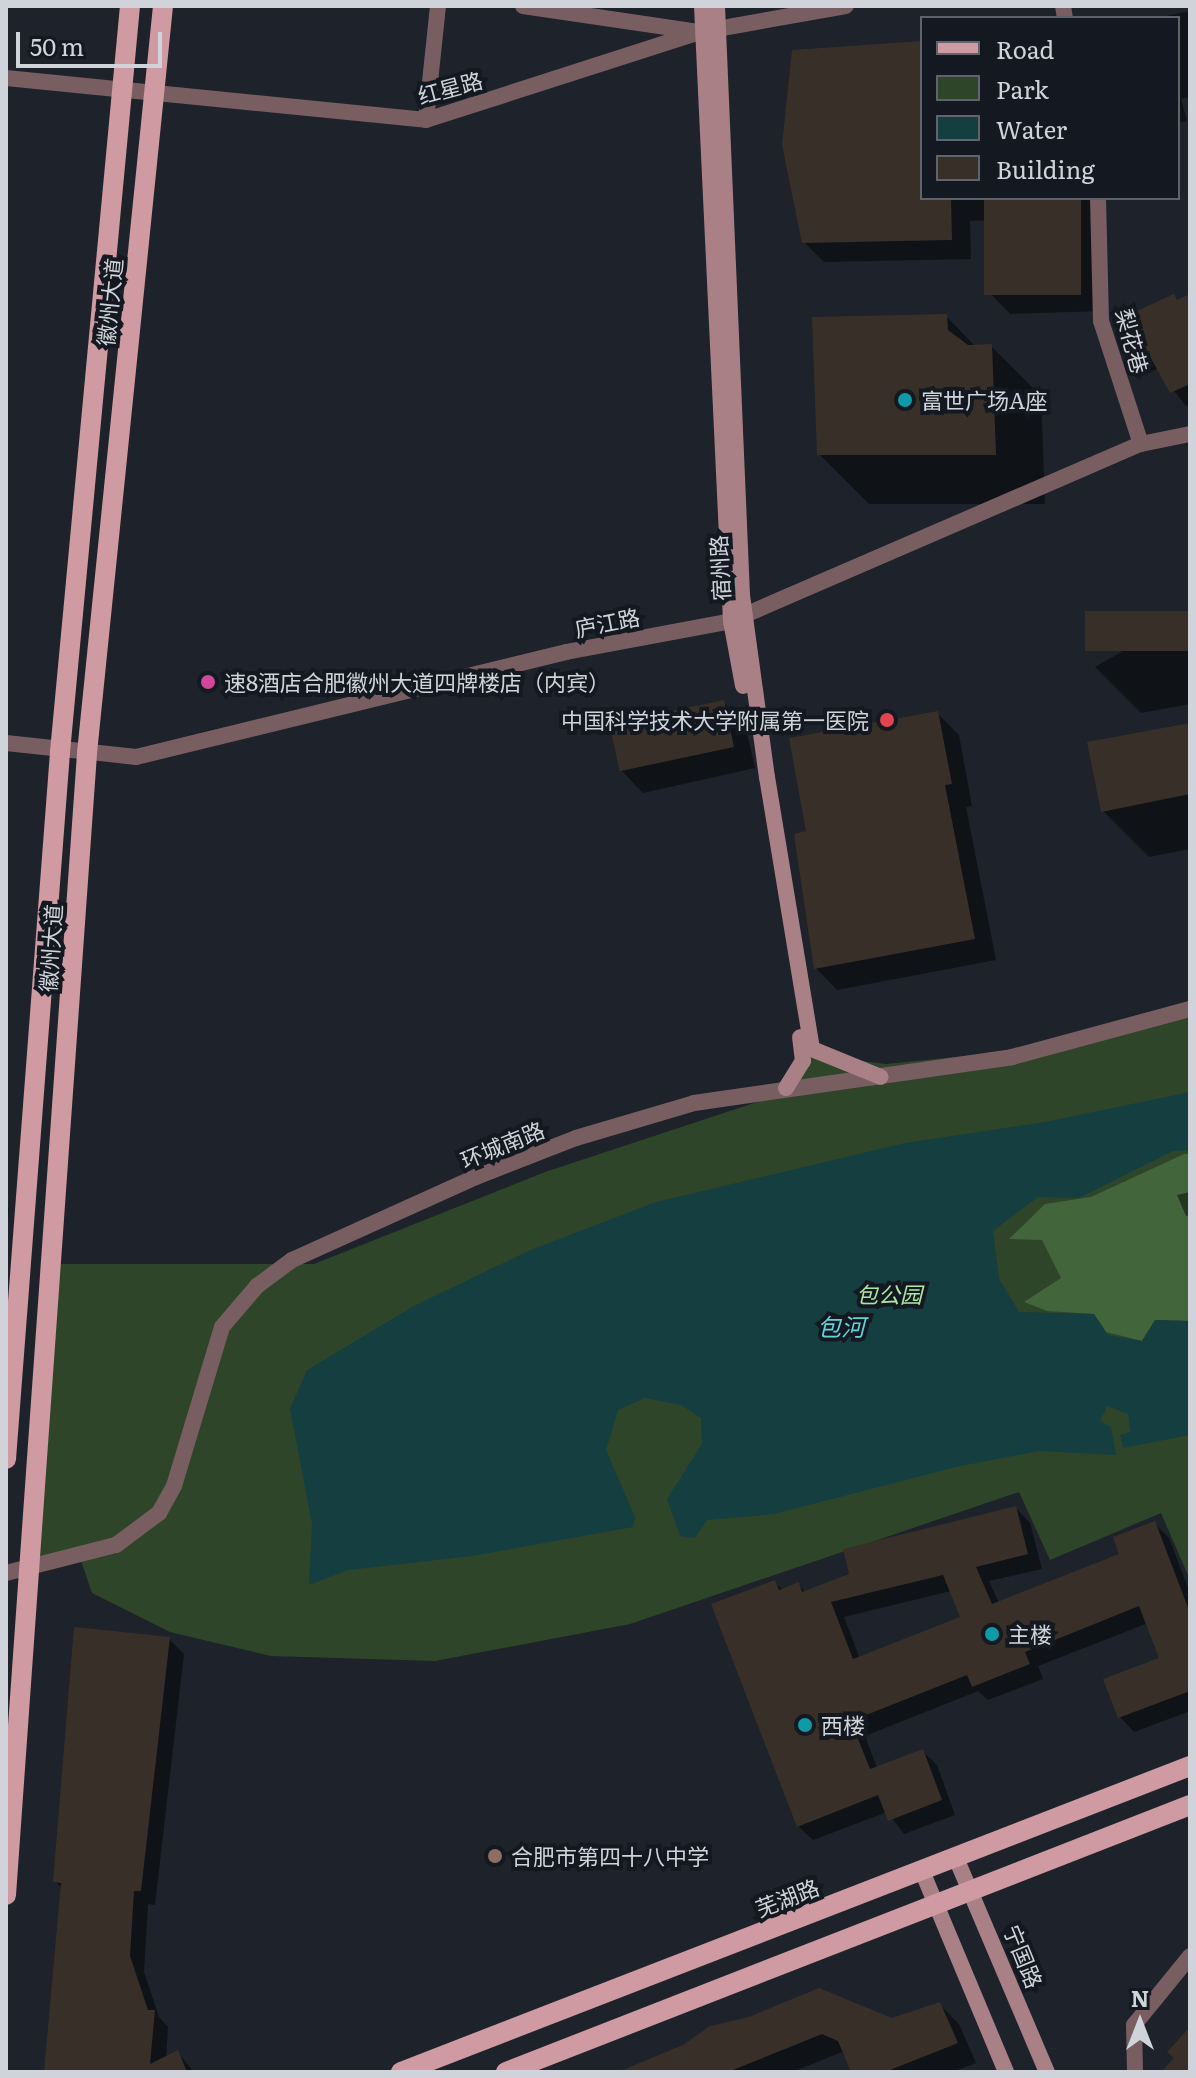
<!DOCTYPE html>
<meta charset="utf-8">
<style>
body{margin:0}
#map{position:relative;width:1196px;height:2078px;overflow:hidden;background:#1d222b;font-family:Literata,"Noto Sans SC",serif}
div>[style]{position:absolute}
.green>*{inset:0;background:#2e452a}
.forest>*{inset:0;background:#42653c}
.water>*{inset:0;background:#153e40}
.shadow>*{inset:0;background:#0007}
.building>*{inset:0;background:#383028;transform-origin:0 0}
.minor>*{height:16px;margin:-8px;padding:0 8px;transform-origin:8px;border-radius:8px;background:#785e61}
.tertiary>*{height:16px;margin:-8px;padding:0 8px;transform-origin:8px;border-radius:8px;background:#785e61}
.secondary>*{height:16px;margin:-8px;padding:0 8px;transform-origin:8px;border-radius:8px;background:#a98085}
.primary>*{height:20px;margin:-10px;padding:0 10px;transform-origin:10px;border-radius:10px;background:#cf9aa1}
.dots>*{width:22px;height:22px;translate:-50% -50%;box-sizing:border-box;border:4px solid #141921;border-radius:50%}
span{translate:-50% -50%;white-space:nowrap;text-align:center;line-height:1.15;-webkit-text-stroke:8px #141921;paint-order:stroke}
.street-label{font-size:22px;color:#d0d3d9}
.poi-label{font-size:22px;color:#d0d3d9}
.left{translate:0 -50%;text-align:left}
.right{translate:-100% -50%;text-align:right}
.park-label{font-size:22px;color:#ace4a2;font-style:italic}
.water-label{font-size:24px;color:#5ed3d8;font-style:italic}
.frame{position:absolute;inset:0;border:8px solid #d0d3d9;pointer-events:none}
.legend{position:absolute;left:920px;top:16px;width:260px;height:184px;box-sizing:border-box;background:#141921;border:2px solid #5f636b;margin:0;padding:10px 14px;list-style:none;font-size:24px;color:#d0d3d9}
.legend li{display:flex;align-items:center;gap:16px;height:40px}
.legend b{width:40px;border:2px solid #5f636b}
.north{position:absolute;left:1100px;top:1982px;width:80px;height:80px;-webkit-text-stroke:6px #141921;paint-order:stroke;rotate:0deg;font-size:22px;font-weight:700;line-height:32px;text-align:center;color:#d0d3d9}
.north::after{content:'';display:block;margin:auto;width:28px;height:36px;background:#d0d3d9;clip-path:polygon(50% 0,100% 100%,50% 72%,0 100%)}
.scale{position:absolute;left:16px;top:32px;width:146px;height:36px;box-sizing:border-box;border:4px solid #d0d3d9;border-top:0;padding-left:10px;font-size:24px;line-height:28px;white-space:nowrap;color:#d0d3d9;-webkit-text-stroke:6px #141921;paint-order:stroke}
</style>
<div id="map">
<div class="green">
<i style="clip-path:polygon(1190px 1014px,1190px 1580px,1161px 1513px,1050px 1560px,1019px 1492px,630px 1624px,435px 1661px,271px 1656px,170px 1632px,92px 1593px,81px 1561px,32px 1574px,53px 1264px,314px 1264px,545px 1172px,778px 1095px,813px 1055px,886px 1064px,1024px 1050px)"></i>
</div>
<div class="forest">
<i style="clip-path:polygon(1184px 1154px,1190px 1154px,1190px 1321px,1155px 1320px,1142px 1341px,1106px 1332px,1094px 1314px,1047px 1311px,1024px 1302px,1061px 1278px,1042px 1240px,1009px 1239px,1045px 1204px,1091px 1197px)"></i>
</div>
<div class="water">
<i style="clip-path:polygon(1190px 1092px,1190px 1150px,1173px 1151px,1079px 1198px,1038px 1197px,993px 1231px,999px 1279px,1019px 1312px,1094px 1314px,1108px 1335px,1142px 1341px,1155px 1320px,1190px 1321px,1190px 1435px,1123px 1448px,1120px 1435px,1130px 1432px,1128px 1414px,1107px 1406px,1100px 1421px,1111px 1427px,1116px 1455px,1039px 1451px,956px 1467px,774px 1514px,707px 1520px,695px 1538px,680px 1536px,667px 1499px,702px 1444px,701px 1418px,681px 1405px,645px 1398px,618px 1410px,606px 1450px,635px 1517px,633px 1527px,472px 1556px,348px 1570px,309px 1585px,312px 1524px,290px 1409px,307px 1370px,412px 1307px,528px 1251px,656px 1202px,905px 1143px,1045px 1122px)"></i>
</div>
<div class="shadow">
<i style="clip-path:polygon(1190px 11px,1190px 97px,1181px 99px,1187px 121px,1178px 123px,1178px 18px,1156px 18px)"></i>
<i style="clip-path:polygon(922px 43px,922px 198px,1097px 198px,1104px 311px,1010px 314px,991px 294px,987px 220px,970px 221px,971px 259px,824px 262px,804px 242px)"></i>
<i style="clip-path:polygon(1190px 295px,1190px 404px,1186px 406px,1157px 369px,1145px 374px,1130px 359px,1138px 325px,1174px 296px,1178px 301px)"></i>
<i style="clip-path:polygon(946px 316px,976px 347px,991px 346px,1041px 396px,1045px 504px,869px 504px,819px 454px)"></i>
<i style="clip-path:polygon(1190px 613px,1190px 704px,1141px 713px,1095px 667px)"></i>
<i style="clip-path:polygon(723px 702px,745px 724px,755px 768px,643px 793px,622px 771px)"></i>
<i style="clip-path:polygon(937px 713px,959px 735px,972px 806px,966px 807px,996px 960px,837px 990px,816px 968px,809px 833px)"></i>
<i style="clip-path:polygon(1190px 725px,1190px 849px,1149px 857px,1103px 811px)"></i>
<i style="clip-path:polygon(1190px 1192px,1190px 1215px,1186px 1216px,1177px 1195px)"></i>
<i style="clip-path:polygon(6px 1205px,9px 1208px,6px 1238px)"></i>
<i style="clip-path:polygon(evenodd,1016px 1508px,1030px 1523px,1042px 1569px,989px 1581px,999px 1603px,1122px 1555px,1154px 1523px,1169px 1538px,1190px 1593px,1190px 1711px,1134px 1732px,1120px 1717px,1161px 1659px,1148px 1623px,1038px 1666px,1043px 1679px,988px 1700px,978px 1691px,865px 1736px,877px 1768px,922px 1751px,937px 1765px,955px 1815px,904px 1834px,887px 1812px,813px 1840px,798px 1826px,774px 1582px,783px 1590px,798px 1584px,806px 1593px,1016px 1508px,951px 1591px,962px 1618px,860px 1659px,844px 1617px,951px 1591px)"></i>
<i style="clip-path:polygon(169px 1639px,184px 1654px,155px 1905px,148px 1904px,144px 1972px,159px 2017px,168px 2027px,166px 2058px,177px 2052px,194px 2072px,45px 2072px,63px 1889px,55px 1881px)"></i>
<i style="clip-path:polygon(940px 2005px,959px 2024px,976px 2063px,952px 2072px,847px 2072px,852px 2070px,842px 2052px,792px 2072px,618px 2072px,892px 2020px)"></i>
</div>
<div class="building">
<i style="clip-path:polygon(922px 41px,922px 198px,951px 198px,952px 240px,802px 243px,782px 145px,792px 50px)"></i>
<i style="left:984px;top:198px;width:97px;height:97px"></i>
<i style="clip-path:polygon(1174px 294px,1177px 300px,1190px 294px,1190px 384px,1170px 393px,1148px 353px,1129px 360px,1116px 332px,1135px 324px,1130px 314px)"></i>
<i style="clip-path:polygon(947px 314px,948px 330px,968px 345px,992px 344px,996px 455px,817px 455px,812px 317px)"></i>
<i style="left:1190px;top:611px;width:40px;height:105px;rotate:90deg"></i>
<i style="left:724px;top:700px;width:48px;height:117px;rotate:78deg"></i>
<i style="clip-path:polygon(938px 711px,952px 784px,945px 785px,975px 939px,814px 969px,794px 834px,806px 831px,789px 738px)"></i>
<i style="clip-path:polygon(1190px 723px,1190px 794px,1101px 812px,1087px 742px)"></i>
<i style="clip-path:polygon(evenodd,1016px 1506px,1028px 1554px,976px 1567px,992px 1604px,1119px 1554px,1113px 1537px,1155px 1521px,1190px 1613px,1190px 1691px,1118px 1718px,1103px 1679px,1159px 1658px,1139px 1606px,1025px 1652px,1030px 1664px,972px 1687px,967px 1675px,851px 1721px,870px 1769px,923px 1749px,942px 1800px,888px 1821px,878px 1795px,797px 1827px,711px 1604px,775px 1580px,779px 1590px,799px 1582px,802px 1592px,849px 1574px,843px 1549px,1016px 1506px,943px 1575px,960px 1617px,853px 1659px,831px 1602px,943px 1575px)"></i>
<i style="clip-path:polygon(74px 1627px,170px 1637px,141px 1891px,134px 1891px,130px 1956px,148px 2010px,155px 2010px,150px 2064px,178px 2050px,187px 2072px,44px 2072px,61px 1883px,53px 1882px)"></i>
<i style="clip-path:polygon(819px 1988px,892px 2018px,940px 2002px,958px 2043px,885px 2072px,851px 2072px,838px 2041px,822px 2034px,728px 2072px,618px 2072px,683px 2045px,710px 2026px,749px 2017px)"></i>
<i style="clip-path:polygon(1190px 2027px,1190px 2072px,1161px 2072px,1174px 2058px,1167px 2052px)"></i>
</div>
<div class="minor">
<i style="left:523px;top:6px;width:179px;rotate:8.4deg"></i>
<i style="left:1063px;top:6px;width:12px;rotate:81deg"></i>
<i style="left:426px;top:120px;width:115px;rotate:-84deg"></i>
<i style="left:1098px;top:198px;width:123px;rotate:88.6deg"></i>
<i style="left:1101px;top:321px;width:129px;rotate:72deg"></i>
<i style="left:1135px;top:2072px;width:47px;rotate:-91.2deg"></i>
<i style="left:1134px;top:2025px;width:89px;rotate:-50.9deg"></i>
</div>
<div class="tertiary">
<i style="left:6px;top:78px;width:422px;rotate:5.7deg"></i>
<i style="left:426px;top:120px;width:288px;rotate:-17.8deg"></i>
<i style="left:700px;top:32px;width:148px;rotate:-10.1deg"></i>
<i style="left:6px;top:743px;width:131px;rotate:6.1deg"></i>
<i style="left:136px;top:757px;width:443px;rotate:-13.7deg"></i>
<i style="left:566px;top:652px;width:168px;rotate:-10.6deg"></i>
<i style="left:731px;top:621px;width:447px;rotate:-23.4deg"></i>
<i style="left:1141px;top:444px;width:50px;rotate:-11.5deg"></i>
<i style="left:6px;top:1573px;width:114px;rotate:-14.3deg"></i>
<i style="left:116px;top:1545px;width:54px;rotate:-36.7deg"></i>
<i style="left:159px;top:1513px;width:31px;rotate:-61deg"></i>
<i style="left:174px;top:1486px;width:166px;rotate:-73.2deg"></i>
<i style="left:222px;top:1327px;width:54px;rotate:-49.5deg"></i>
<i style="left:257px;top:1286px;width:44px;rotate:-36.6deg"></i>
<i style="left:292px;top:1260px;width:202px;rotate:-24.3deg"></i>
<i style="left:476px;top:1177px;width:107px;rotate:-21.3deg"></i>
<i style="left:576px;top:1138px;width:123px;rotate:-16.5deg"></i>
<i style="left:694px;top:1103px;width:321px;rotate:-8.2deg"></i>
<i style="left:1012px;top:1057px;width:184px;rotate:-15.1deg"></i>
</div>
<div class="secondary">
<i style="left:702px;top:6px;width:616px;rotate:87.3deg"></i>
<i style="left:731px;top:621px;width:66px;rotate:79.5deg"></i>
<i style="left:717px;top:6px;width:590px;rotate:87.57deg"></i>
<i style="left:742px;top:595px;width:184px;rotate:82.2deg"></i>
<i style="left:767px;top:777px;width:276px;rotate:80.6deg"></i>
<i style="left:812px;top:1049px;width:74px;rotate:22.1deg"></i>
<i style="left:786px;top:1088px;width:32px;rotate:-58deg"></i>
<i style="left:803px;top:1061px;width:24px;rotate:-97deg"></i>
<i style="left:956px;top:1858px;width:233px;rotate:67deg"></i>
<i style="left:922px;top:1871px;width:218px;rotate:67.3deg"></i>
</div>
<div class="primary">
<i style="left:6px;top:1459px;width:709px;rotate:-85.63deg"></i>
<i style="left:60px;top:752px;width:749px;rotate:-84.64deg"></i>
<i style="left:6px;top:1895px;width:1145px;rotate:-85.94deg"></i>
<i style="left:87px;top:753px;width:751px;rotate:-84.19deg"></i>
<i style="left:401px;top:2072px;width:846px;rotate:-21.2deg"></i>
<i style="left:506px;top:2072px;width:734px;rotate:-21.32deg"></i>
</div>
<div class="dots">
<i style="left:905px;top:400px;background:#0f9aa8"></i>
<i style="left:208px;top:682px;background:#d1479c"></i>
<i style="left:887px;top:720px;background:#e0444e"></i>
<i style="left:992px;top:1634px;background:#0f9aa8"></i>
<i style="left:805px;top:1725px;background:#0f9aa8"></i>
<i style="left:495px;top:1856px;background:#8d6e63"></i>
</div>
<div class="street-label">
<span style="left:450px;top:87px;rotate:-15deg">红星路</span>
<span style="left:109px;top:302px;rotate:-84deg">徽州大道</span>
<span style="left:1133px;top:341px;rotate:75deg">梨花巷</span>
<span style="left:719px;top:568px;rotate:-93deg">宿州路</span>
<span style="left:607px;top:622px;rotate:-11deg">庐江路</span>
<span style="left:50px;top:948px;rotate:-86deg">徽州大道</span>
<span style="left:502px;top:1144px;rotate:-22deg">环城南路</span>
<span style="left:787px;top:1897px;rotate:-21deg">芜湖路</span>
<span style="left:1024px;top:1956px;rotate:68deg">宁国路</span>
</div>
<div class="poi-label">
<span class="left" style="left:921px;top:400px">富世广场A座</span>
<span class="left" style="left:224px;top:682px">速8酒店合肥徽州大道四牌楼店（内宾）</span>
<span class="right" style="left:869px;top:720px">中国科学技术大学附属第一医院</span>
<span class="left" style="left:1008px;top:1634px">主楼</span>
<span class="left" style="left:821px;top:1725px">西楼</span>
<span class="left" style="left:511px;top:1856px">合肥市第四十八中学</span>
</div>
<div class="park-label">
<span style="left:889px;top:1294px">包公园</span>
</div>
<div class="water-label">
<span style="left:841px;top:1326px">包河</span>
</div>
<div class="frame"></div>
<ul class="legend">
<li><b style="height:10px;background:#cf9aa1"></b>Road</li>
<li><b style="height:22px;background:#2e452a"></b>Park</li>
<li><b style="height:22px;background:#153e40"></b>Water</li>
<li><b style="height:22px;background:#383028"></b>Building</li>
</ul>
<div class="north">N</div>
<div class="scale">50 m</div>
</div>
